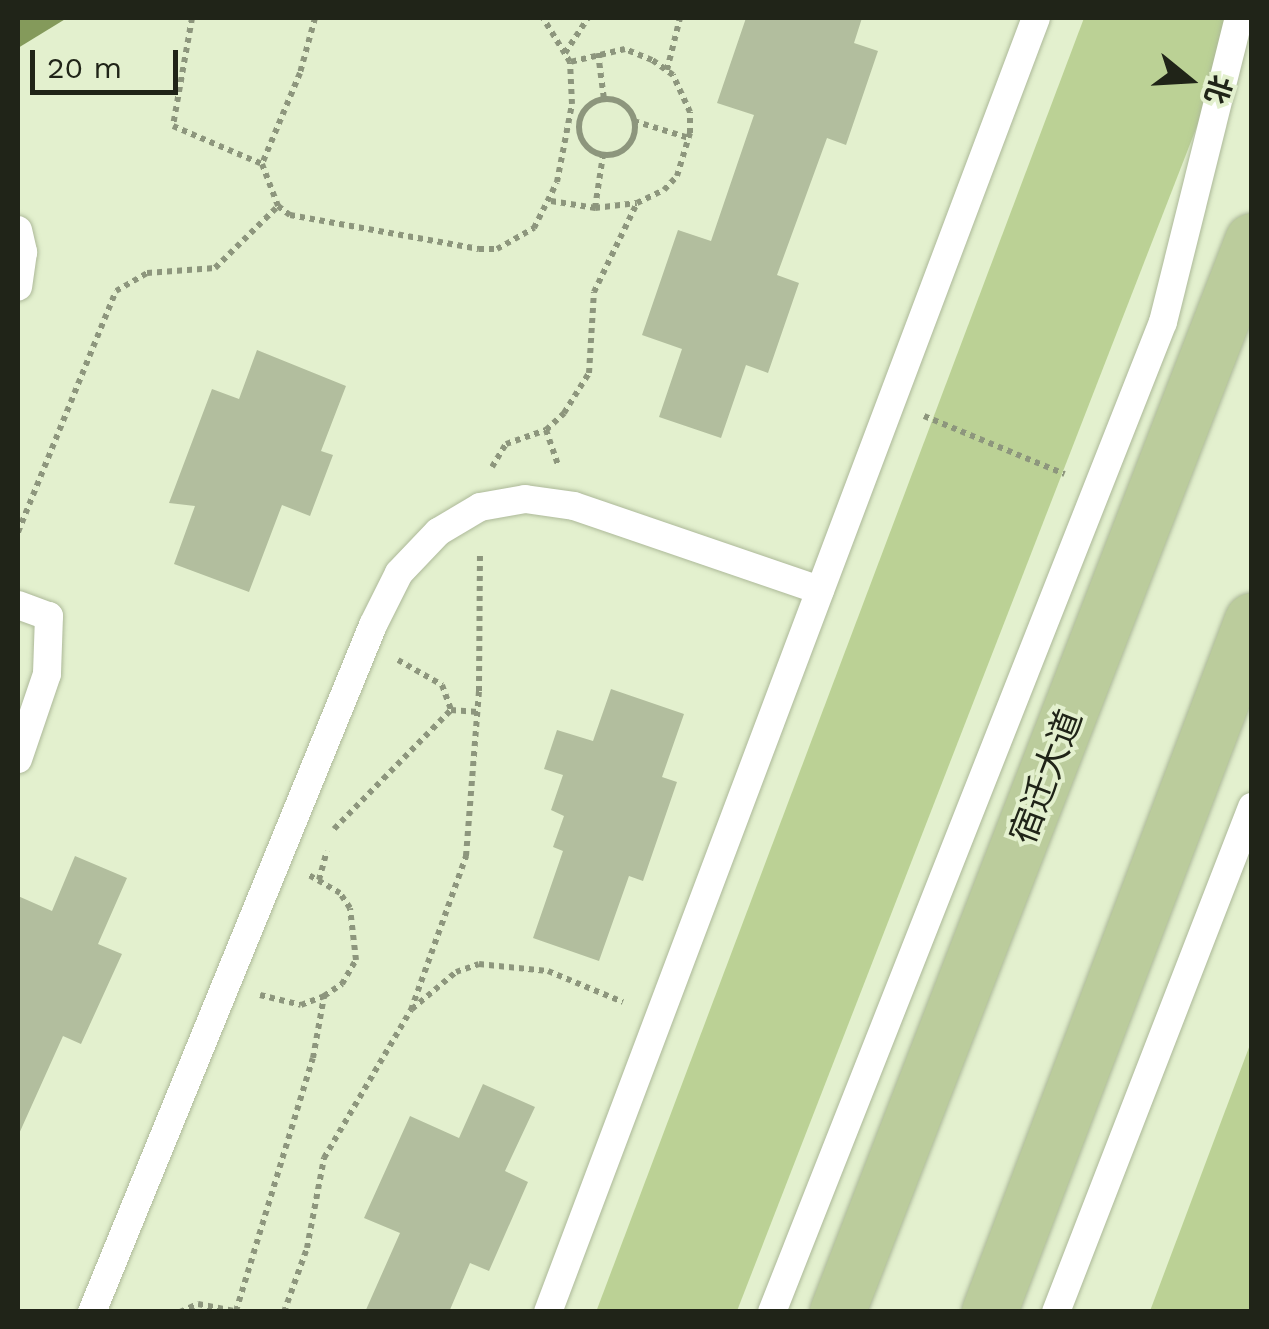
<!DOCTYPE html>
<meta charset="utf-8">
<style>
body{margin:0}
#map{position:relative;width:1269px;height:1329px;overflow:hidden;background:#e3f0ce;font-family:"Work Sans","Noto Sans SC",sans-serif}
div>[style]{position:absolute}
.green>*{inset:0;background:#bbd195}
.water>*{inset:0;background:#849a5b}
.building>*{inset:0;background:#b2be9e}
.path>*{height:6px;margin-top:-3px;transform-origin:0;background:repeating-linear-gradient(90deg,#8d967d 0 5px,transparent 0 10px)}
.path>.ring{margin:-3px;padding:0;box-sizing:content-box;background:none;border:6px solid #8d967d;border-radius:50%}
.roads{filter:drop-shadow(0 0 2px #adb999) drop-shadow(0 0 2px #adb999)}
.service>*{height:28px;margin:-14px;padding:0 14px;transform-origin:14px;border-radius:14px;background:#fff}
.primary>*{height:55px;margin:-27.5px;padding:0 27.5px;transform-origin:27.5px;border-radius:27.5px;background:#bbcc9c}
span{translate:-50% -50%;white-space:nowrap;text-align:center;line-height:1.15;-webkit-text-stroke:8px #e3f0ce;paint-order:stroke}
.street-label{font-size:35px;color:#202418}
.frame{position:absolute;inset:0;border:20px solid #202418;pointer-events:none}
.north{position:absolute;left:1139px;top:30px;width:100px;height:100px;-webkit-text-stroke:8px #e3f0ce;paint-order:stroke;rotate:108deg;font-size:28px;font-weight:700;line-height:40px;text-align:center;color:#202418}
.north::after{content:'';display:block;margin:auto;width:35px;height:45px;background:#202418;clip-path:polygon(50% 0,100% 100%,50% 72%,0 100%)}
.scale{position:absolute;left:30px;top:50px;width:148px;height:45px;box-sizing:border-box;border:5px solid #202418;border-top:0;padding-left:12px;font-size:30px;line-height:35px;white-space:nowrap;color:#202418;-webkit-text-stroke:8px #e3f0ce;paint-order:stroke}
</style>
<div id="map">
<div class="green">
<i style="clip-path:polygon(1084px 18px,1239px 18px,737px 1311px,596px 1312px)"></i>
<i style="clip-path:polygon(1251px 1042px,1251px 1311px,1150px 1311px)"></i>
</div>
<div class="water">
<i style="clip-path:polygon(18px 18px,67px 18px,18px 48px)"></i>
</div>
<div class="building">
<i style="clip-path:polygon(746px 18px,862px 18px,854px 43px,878px 51px,846px 145px,827px 138px,777px 275px,799px 283px,768px 373px,746px 365px,721px 438px,659px 417px,682px 349px,642px 335px,678px 230px,711px 241px,754px 115px,717px 103px)"></i>
<i style="clip-path:polygon(257px 350px,346px 386px,321px 451px,333px 455px,310px 516px,282px 505px,249px 592px,174px 564px,195px 506px,169px 503px,212px 389px,239px 399px)"></i>
<i style="clip-path:polygon(611px 689px,684px 714px,662px 777px,677px 782px,643px 881px,629px 876px,599px 961px,533px 938px,563px 851px,553px 847px,564px 816px,551px 810px,563px 775px,544px 769px,557px 730px,593px 741px)"></i>
<i style="clip-path:polygon(75px 856px,127px 878px,98px 944px,122px 954px,81px 1044px,63px 1036px,18px 1136px,18px 896px,52px 911px)"></i>
<i style="clip-path:polygon(483px 1084px,535px 1107px,505px 1171px,528px 1182px,489px 1271px,470px 1263px,449px 1312px,365px 1312px,400px 1233px,364px 1218px,410px 1116px,459px 1138px)"></i>
</div>
<div class="path">
<i style="left:192px;top:18px;width:110px;rotate:100deg"></i>
<i style="left:173px;top:126px;width:97px;rotate:23.1deg"></i>
<i style="left:315px;top:18px;width:57px;rotate:105.3deg"></i>
<i style="left:300px;top:73px;width:99px;rotate:112.7deg"></i>
<i style="left:262px;top:164px;width:45px;rotate:69.1deg"></i>
<i style="left:278px;top:206px;width:15px;rotate:37deg"></i>
<i style="left:290px;top:215px;width:192px;rotate:10.2deg"></i>
<i style="left:479px;top:249px;width:18px"></i>
<i style="left:497px;top:249px;width:43px;rotate:-29.6deg"></i>
<i style="left:534px;top:228px;width:51px;rotate:-63.4deg"></i>
<i style="left:557px;top:182px;width:79px;rotate:-79.1deg"></i>
<i style="left:572px;top:104px;width:42px;rotate:-92.7deg"></i>
<i style="left:570px;top:62px;width:52px;rotate:-121.5deg"></i>
<i style="left:565px;top:53px;width:42px;rotate:-56.7deg"></i>
<i style="left:598px;top:53px;width:46px;rotate:82.6deg"></i>
<i style="left:667px;top:70px;width:54px;rotate:-76deg"></i>
<i class="ring" style="left:579px;top:99px;width:50px;height:50px"></i>
<i style="left:634px;top:121px;width:58px;rotate:17.2deg"></i>
<i style="left:551px;top:201px;width:45px;rotate:9deg"></i>
<i style="left:595px;top:208px;width:42px;rotate:-6.8deg"></i>
<i style="left:637px;top:203px;width:30px;rotate:-26deg"></i>
<i style="left:664px;top:190px;width:19px;rotate:-47deg"></i>
<i style="left:677px;top:176px;width:45px;rotate:-73.2deg"></i>
<i style="left:690px;top:133px;width:21px;rotate:-90deg"></i>
<i style="left:690px;top:112px;width:41px;rotate:-114.7deg"></i>
<i style="left:673px;top:75px;width:26px;rotate:-144deg"></i>
<i style="left:652px;top:60px;width:29px;rotate:-158deg"></i>
<i style="left:625px;top:49px;width:57px;rotate:166.7deg"></i>
<i style="left:595px;top:208px;width:54px;rotate:-81.4deg"></i>
<i style="left:924px;top:416px;width:152px;rotate:22.4deg"></i>
<i style="left:546px;top:430px;width:39px;rotate:71deg"></i>
<i style="left:492px;top:467px;width:27px;rotate:-59deg"></i>
<i style="left:506px;top:444px;width:42px;rotate:-19.3deg"></i>
<i style="left:546px;top:430px;width:25px;rotate:-43deg"></i>
<i style="left:564px;top:413px;width:47px;rotate:-58deg"></i>
<i style="left:589px;top:373px;width:81px;rotate:-86.5deg"></i>
<i style="left:594px;top:292px;width:99px;rotate:-64.2deg"></i>
<i style="left:18px;top:532px;width:260px;rotate:-67.9deg"></i>
<i style="left:116px;top:291px;width:36px;rotate:-30deg"></i>
<i style="left:147px;top:273px;width:68px;rotate:-4.2deg"></i>
<i style="left:215px;top:268px;width:88px;rotate:-44.5deg"></i>
<i style="left:398px;top:660px;width:51px;rotate:29.6deg"></i>
<i style="left:442px;top:685px;width:27px;rotate:70deg"></i>
<i style="left:334px;top:829px;width:167px;rotate:-45.5deg"></i>
<i style="left:451px;top:710px;width:27px;rotate:4deg"></i>
<i style="left:319px;top:880px;width:30px;rotate:-75deg"></i>
<i style="left:260px;top:995px;width:42px;rotate:13.7deg"></i>
<i style="left:301px;top:1005px;width:25px;rotate:-21deg"></i>
<i style="left:324px;top:996px;width:22px;rotate:-34deg"></i>
<i style="left:342px;top:984px;width:28px;rotate:-60deg"></i>
<i style="left:356px;top:960px;width:52px;rotate:-96.6deg"></i>
<i style="left:350px;top:908px;width:18px;rotate:-124deg"></i>
<i style="left:340px;top:893px;width:36px;rotate:-150deg"></i>
<i style="left:412px;top:1009px;width:57px;rotate:-40.1deg"></i>
<i style="left:456px;top:972px;width:24px;rotate:-19deg"></i>
<i style="left:479px;top:964px;width:69px;rotate:5.8deg"></i>
<i style="left:548px;top:971px;width:81px;rotate:22.5deg"></i>
<i style="left:236px;top:1311px;width:264px;rotate:-73.1deg"></i>
<i style="left:313px;top:1058px;width:63px;rotate:-79.9deg"></i>
<i style="left:180px;top:1312px;width:20px;rotate:-24deg"></i>
<i style="left:198px;top:1304px;width:38px;rotate:11deg"></i>
<i style="left:284px;top:1312px;width:68px;rotate:-70.2deg"></i>
<i style="left:307px;top:1248px;width:92px;rotate:-79.3deg"></i>
<i style="left:324px;top:1158px;width:172px;rotate:-59.6deg"></i>
<i style="left:411px;top:1010px;width:164px;rotate:-70.3deg"></i>
<i style="left:466px;top:856px;width:166px;rotate:-85.5deg"></i>
<i style="left:479px;top:691px;width:138px;rotate:-89.6deg"></i>
</div>
<div class="roads">
<div class="service">
<i style="left:18px;top:230px;width:23px;rotate:77deg"></i>
<i style="left:23px;top:252px;width:35px;rotate:98deg"></i>
<i style="left:18px;top:605px;width:33px;rotate:20deg"></i>
<i style="left:49px;top:616px;width:58px;rotate:92deg"></i>
<i style="left:47px;top:674px;width:90px;rotate:108.8deg"></i>
<i style="left:92px;top:1312px;width:742px;rotate:-67.75deg"></i>
<i style="left:373px;top:625px;width:58px;rotate:-63.4deg"></i>
<i style="left:399px;top:573px;width:57px;rotate:-46.4deg"></i>
<i style="left:438px;top:532px;width:49px;rotate:-30.8deg"></i>
<i style="left:480px;top:507px;width:46px;rotate:-10.1deg"></i>
<i style="left:525px;top:499px;width:49px;rotate:8.1deg"></i>
<i style="left:574px;top:506px;width:260px;rotate:18.9deg"></i>
<i style="left:548px;top:1312px;width:1383px;rotate:-69.34deg"></i>
<i style="left:772px;top:1312px;width:1064px;rotate:-68.45deg"></i>
<i style="left:1163px;top:322px;width:313px;rotate:-76deg"></i>
<i style="left:1056px;top:1312px;width:542px;rotate:-68.79deg"></i>
</div>
<div class="primary">
<i style="left:837px;top:1312px;width:1149px;rotate:-68.82deg"></i>
<i style="left:989px;top:1312px;width:740px;rotate:-69.19deg"></i>
</div>
</div>
<div class="street-label">
<span style="left:1046px;top:777px;rotate:-69deg">宿迁大道</span>
</div>
<div class="frame"></div>
<div class="north">北</div>
<div class="scale">20 m</div>
</div>
